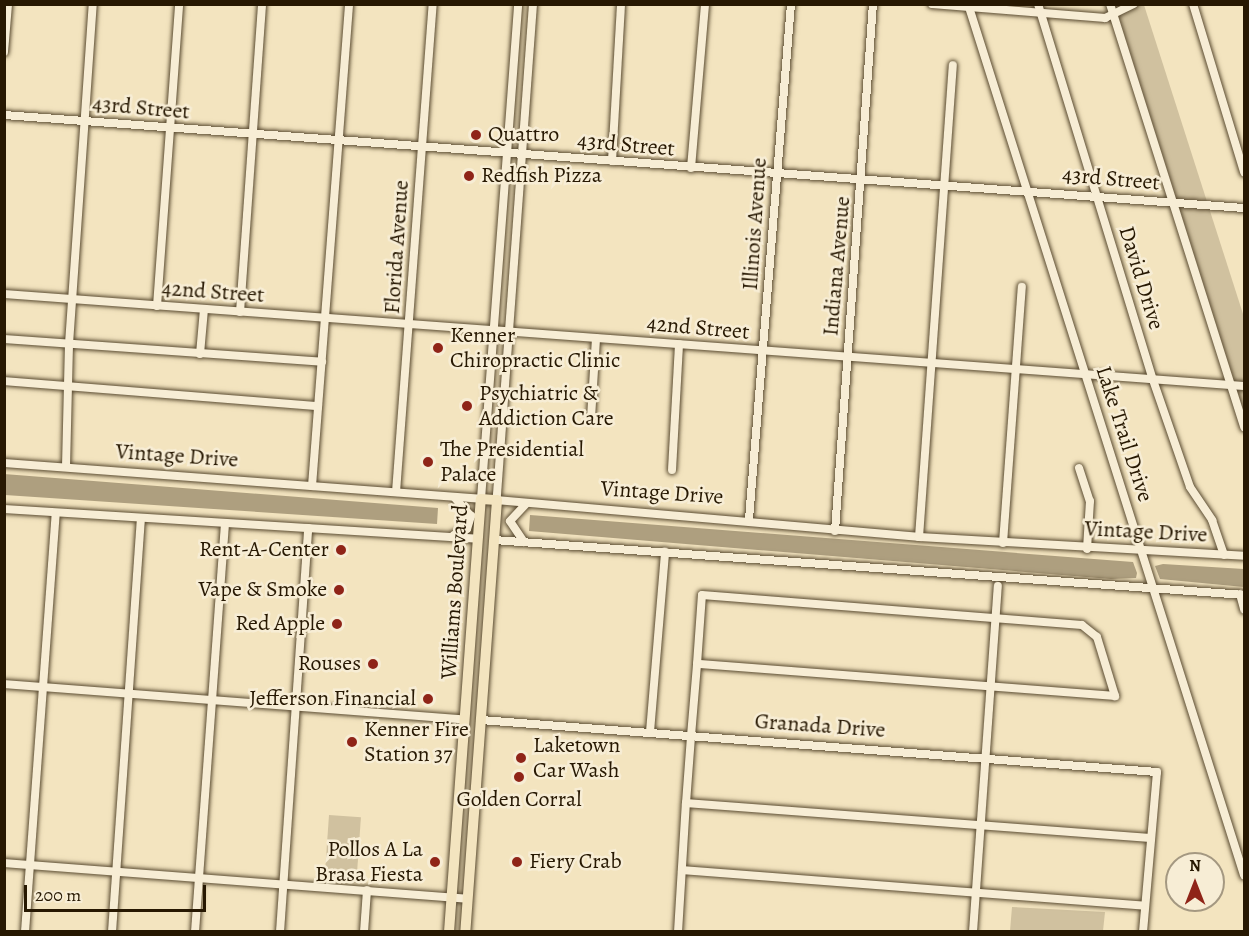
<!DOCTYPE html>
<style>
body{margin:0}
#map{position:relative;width:1249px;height:936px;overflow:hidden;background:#f3e4bf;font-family:Alegreya,serif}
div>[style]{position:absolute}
.green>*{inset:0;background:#d0c19f;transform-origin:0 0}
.water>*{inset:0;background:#ae9f7f}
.roads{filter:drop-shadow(0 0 2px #5a4b31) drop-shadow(0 0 2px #5a4b31)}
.minor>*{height:8px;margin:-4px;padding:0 4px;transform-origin:4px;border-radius:4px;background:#f7edd5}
.major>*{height:10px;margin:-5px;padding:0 5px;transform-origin:5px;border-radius:5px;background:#f3e4bf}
.dots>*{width:16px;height:16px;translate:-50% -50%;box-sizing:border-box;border:3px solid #f7edd5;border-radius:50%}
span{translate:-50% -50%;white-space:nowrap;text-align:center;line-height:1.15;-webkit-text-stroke:5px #f7edd5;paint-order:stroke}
.street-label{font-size:22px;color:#271802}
.poi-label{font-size:22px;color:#271802}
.left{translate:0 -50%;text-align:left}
.right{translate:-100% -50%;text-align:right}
.frame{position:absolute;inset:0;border:6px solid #271802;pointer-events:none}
.north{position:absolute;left:1165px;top:852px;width:60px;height:60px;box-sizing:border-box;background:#f7edd5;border:2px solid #a49881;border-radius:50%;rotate:0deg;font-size:16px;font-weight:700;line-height:24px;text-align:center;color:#271802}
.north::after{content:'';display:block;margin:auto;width:21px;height:27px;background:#8f2418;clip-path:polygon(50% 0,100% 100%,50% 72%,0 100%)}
.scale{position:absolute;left:24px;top:885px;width:182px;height:27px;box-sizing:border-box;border:3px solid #271802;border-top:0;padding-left:8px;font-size:18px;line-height:21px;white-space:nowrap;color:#271802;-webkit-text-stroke:4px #f7edd5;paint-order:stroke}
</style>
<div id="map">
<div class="green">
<i style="clip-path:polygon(1115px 5px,1144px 5px,1244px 317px,1244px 412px)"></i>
<i style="left:329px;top:815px;width:32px;height:66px;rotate:4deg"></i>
<i style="clip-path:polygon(1012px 907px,1105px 912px,1103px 931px,1010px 931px)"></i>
</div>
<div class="water">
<i style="clip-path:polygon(4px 474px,438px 508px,437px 524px,5px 495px)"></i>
<i style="clip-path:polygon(530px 515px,1133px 562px,1137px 573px,1136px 578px,1111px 579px,529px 531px)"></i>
<i style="clip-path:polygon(1163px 564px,1244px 569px,1244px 587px,1160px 579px,1155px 566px)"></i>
</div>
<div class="roads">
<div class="minor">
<i style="left:533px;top:4px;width:497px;rotate:94.2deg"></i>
<i style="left:497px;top:500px;width:424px;rotate:5deg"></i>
<i style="left:919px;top:537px;width:326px;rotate:3.3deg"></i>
<i style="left:932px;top:4px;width:174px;rotate:4.6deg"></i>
<i style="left:1105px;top:18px;width:32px;rotate:-26deg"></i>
<i style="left:968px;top:4px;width:914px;rotate:72.42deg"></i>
<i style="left:1038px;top:4px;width:393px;rotate:73deg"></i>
<i style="left:1153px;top:380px;width:113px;rotate:70.9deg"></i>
<i style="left:1190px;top:487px;width:40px;rotate:56deg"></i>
<i style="left:1212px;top:520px;width:37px;rotate:71deg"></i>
<i style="left:1110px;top:4px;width:444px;rotate:72.4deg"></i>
<i style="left:1193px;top:4px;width:176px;rotate:73.1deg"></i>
<i style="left:4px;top:52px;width:48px;rotate:-85.2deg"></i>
<i style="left:4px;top:115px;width:1243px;rotate:4.29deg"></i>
<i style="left:612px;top:161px;width:157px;rotate:-86.7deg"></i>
<i style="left:691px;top:168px;width:165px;rotate:-85.1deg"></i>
<i style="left:4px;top:294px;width:1243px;rotate:4.24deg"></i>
<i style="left:157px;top:306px;width:303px;rotate:-85.8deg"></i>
<i style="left:240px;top:312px;width:309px;rotate:-85.9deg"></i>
<i style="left:4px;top:339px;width:319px;rotate:4.1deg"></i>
<i style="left:200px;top:354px;width:45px;rotate:-84.9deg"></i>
<i style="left:4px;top:381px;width:315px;rotate:4.6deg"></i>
<i style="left:591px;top:418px;width:80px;rotate:-86.4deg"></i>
<i style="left:4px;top:463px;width:478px;rotate:4.3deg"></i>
<i style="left:481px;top:499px;width:496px;rotate:-85.7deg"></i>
<i style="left:66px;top:467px;width:123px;rotate:-88.6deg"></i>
<i style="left:69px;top:344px;width:341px;rotate:-86deg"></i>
<i style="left:1079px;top:468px;width:35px;rotate:72deg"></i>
<i style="left:1090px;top:501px;width:48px;rotate:93.6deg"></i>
<i style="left:672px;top:470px;width:126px;rotate:-86.8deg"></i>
<i style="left:312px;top:486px;width:483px;rotate:-85.6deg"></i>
<i style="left:396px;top:492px;width:489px;rotate:-85.7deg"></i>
<i style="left:4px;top:509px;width:475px;rotate:3.6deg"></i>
<i style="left:749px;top:519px;width:517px;rotate:-85.34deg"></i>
<i style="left:835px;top:531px;width:528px;rotate:-85.88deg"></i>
<i style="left:454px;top:535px;width:14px;rotate:-25deg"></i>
<i style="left:467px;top:529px;width:14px;rotate:-73deg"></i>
<i style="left:471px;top:516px;width:24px;rotate:-132deg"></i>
<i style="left:919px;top:537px;width:473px;rotate:-85.9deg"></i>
<i style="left:494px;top:540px;width:752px;rotate:4.19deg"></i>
<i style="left:524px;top:542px;width:25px;rotate:-124deg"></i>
<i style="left:510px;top:521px;width:23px;rotate:-47deg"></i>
<i style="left:1003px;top:543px;width:257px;rotate:-85.8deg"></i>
<i style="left:1240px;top:594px;width:16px;rotate:75deg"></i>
<i style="left:4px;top:684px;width:461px;rotate:4.4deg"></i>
<i style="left:481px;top:720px;width:678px;rotate:4.4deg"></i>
<i style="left:1157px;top:772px;width:161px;rotate:95deg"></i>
<i style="left:650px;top:732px;width:181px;rotate:-85.2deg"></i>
<i style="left:686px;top:803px;width:465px;rotate:4.3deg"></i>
<i style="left:4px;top:863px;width:464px;rotate:4.4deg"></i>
<i style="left:682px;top:870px;width:464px;rotate:4.4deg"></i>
<i style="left:25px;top:932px;width:420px;rotate:-85.8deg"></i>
<i style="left:112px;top:932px;width:414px;rotate:-86deg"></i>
<i style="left:195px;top:932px;width:408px;rotate:-85.8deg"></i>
<i style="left:280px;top:932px;width:405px;rotate:-86deg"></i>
<i style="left:364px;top:932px;width:42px;rotate:-85.9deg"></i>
<i style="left:678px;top:932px;width:129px;rotate:-86.5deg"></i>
<i style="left:686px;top:803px;width:67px;rotate:-85.7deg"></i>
<i style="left:691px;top:736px;width:72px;rotate:-85.2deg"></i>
<i style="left:697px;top:664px;width:69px;rotate:-85.9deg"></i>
<i style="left:702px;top:595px;width:381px;rotate:4.5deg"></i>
<i style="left:1082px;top:625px;width:19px;rotate:39deg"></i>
<i style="left:1097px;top:637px;width:62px;rotate:73deg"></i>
<i style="left:1115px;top:696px;width:419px;rotate:-175.6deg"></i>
<i style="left:973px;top:932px;width:347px;rotate:-85.9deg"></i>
</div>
<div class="major">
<i style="left:449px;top:932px;width:434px;rotate:-85.8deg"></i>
<i style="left:481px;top:499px;width:16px;rotate:4deg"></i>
<i style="left:497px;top:500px;width:433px;rotate:94.2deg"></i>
</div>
</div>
<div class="dots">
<i style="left:476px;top:135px;background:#8f2418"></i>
<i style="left:469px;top:176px;background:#8f2418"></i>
<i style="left:438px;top:348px;background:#8f2418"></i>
<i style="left:467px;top:406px;background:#8f2418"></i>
<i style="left:428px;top:462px;background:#8f2418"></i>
<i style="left:341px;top:550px;background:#8f2418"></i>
<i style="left:339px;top:590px;background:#8f2418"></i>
<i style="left:337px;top:624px;background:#8f2418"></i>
<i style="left:373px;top:664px;background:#8f2418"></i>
<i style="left:428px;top:699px;background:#8f2418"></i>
<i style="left:352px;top:742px;background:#8f2418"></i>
<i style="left:521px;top:758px;background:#8f2418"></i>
<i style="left:519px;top:777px;background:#8f2418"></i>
<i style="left:435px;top:862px;background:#8f2418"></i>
<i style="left:517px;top:862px;background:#8f2418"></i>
</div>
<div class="street-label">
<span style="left:141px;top:108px;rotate:5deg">43rd Street</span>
<span style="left:626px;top:145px;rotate:5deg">43rd Street</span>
<span style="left:1111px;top:179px;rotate:5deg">43rd Street</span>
<span style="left:755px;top:224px;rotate:-86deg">Illinois Avenue</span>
<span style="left:397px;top:247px;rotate:-86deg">Florida Avenue</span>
<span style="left:837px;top:266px;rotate:-85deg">Indiana Avenue</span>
<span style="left:1141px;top:278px;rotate:73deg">David Drive</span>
<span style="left:213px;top:292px;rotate:4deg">42nd Street</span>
<span style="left:698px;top:328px;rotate:5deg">42nd Street</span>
<span style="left:1124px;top:434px;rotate:72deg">Lake Trail Drive</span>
<span style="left:177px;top:456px;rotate:4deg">Vintage Drive</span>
<span style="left:662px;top:493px;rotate:4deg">Vintage Drive</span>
<span style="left:1146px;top:532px;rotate:3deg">Vintage Drive</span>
<span style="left:455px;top:592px;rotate:-86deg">Williams Boulevard</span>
<span style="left:820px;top:726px;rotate:4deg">Granada Drive</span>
</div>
<div class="poi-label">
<span class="left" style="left:488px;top:135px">Quattro</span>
<span class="left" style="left:481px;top:176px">Redfish Pizza</span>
<span class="left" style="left:450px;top:348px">Kenner<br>Chiropractic Clinic</span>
<span class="left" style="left:479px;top:406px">Psychiatric &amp;<br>Addiction Care</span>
<span class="left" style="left:440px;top:462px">The Presidential<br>Palace</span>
<span class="right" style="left:329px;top:550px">Rent-A-Center</span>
<span class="right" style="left:327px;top:590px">Vape &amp; Smoke</span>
<span class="right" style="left:325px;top:624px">Red Apple</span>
<span class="right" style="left:361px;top:664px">Rouses</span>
<span class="right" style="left:416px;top:699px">Jefferson Financial</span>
<span class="left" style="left:364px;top:742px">Kenner Fire<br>Station 37</span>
<span class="left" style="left:533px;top:758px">Laketown<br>Car Wash</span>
<span style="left:519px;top:800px">Golden Corral</span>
<span class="right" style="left:423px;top:862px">Pollos A La<br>Brasa Fiesta</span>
<span class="left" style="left:529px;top:862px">Fiery Crab</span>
</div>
<div class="frame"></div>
<div class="north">N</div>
<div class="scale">200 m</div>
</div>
